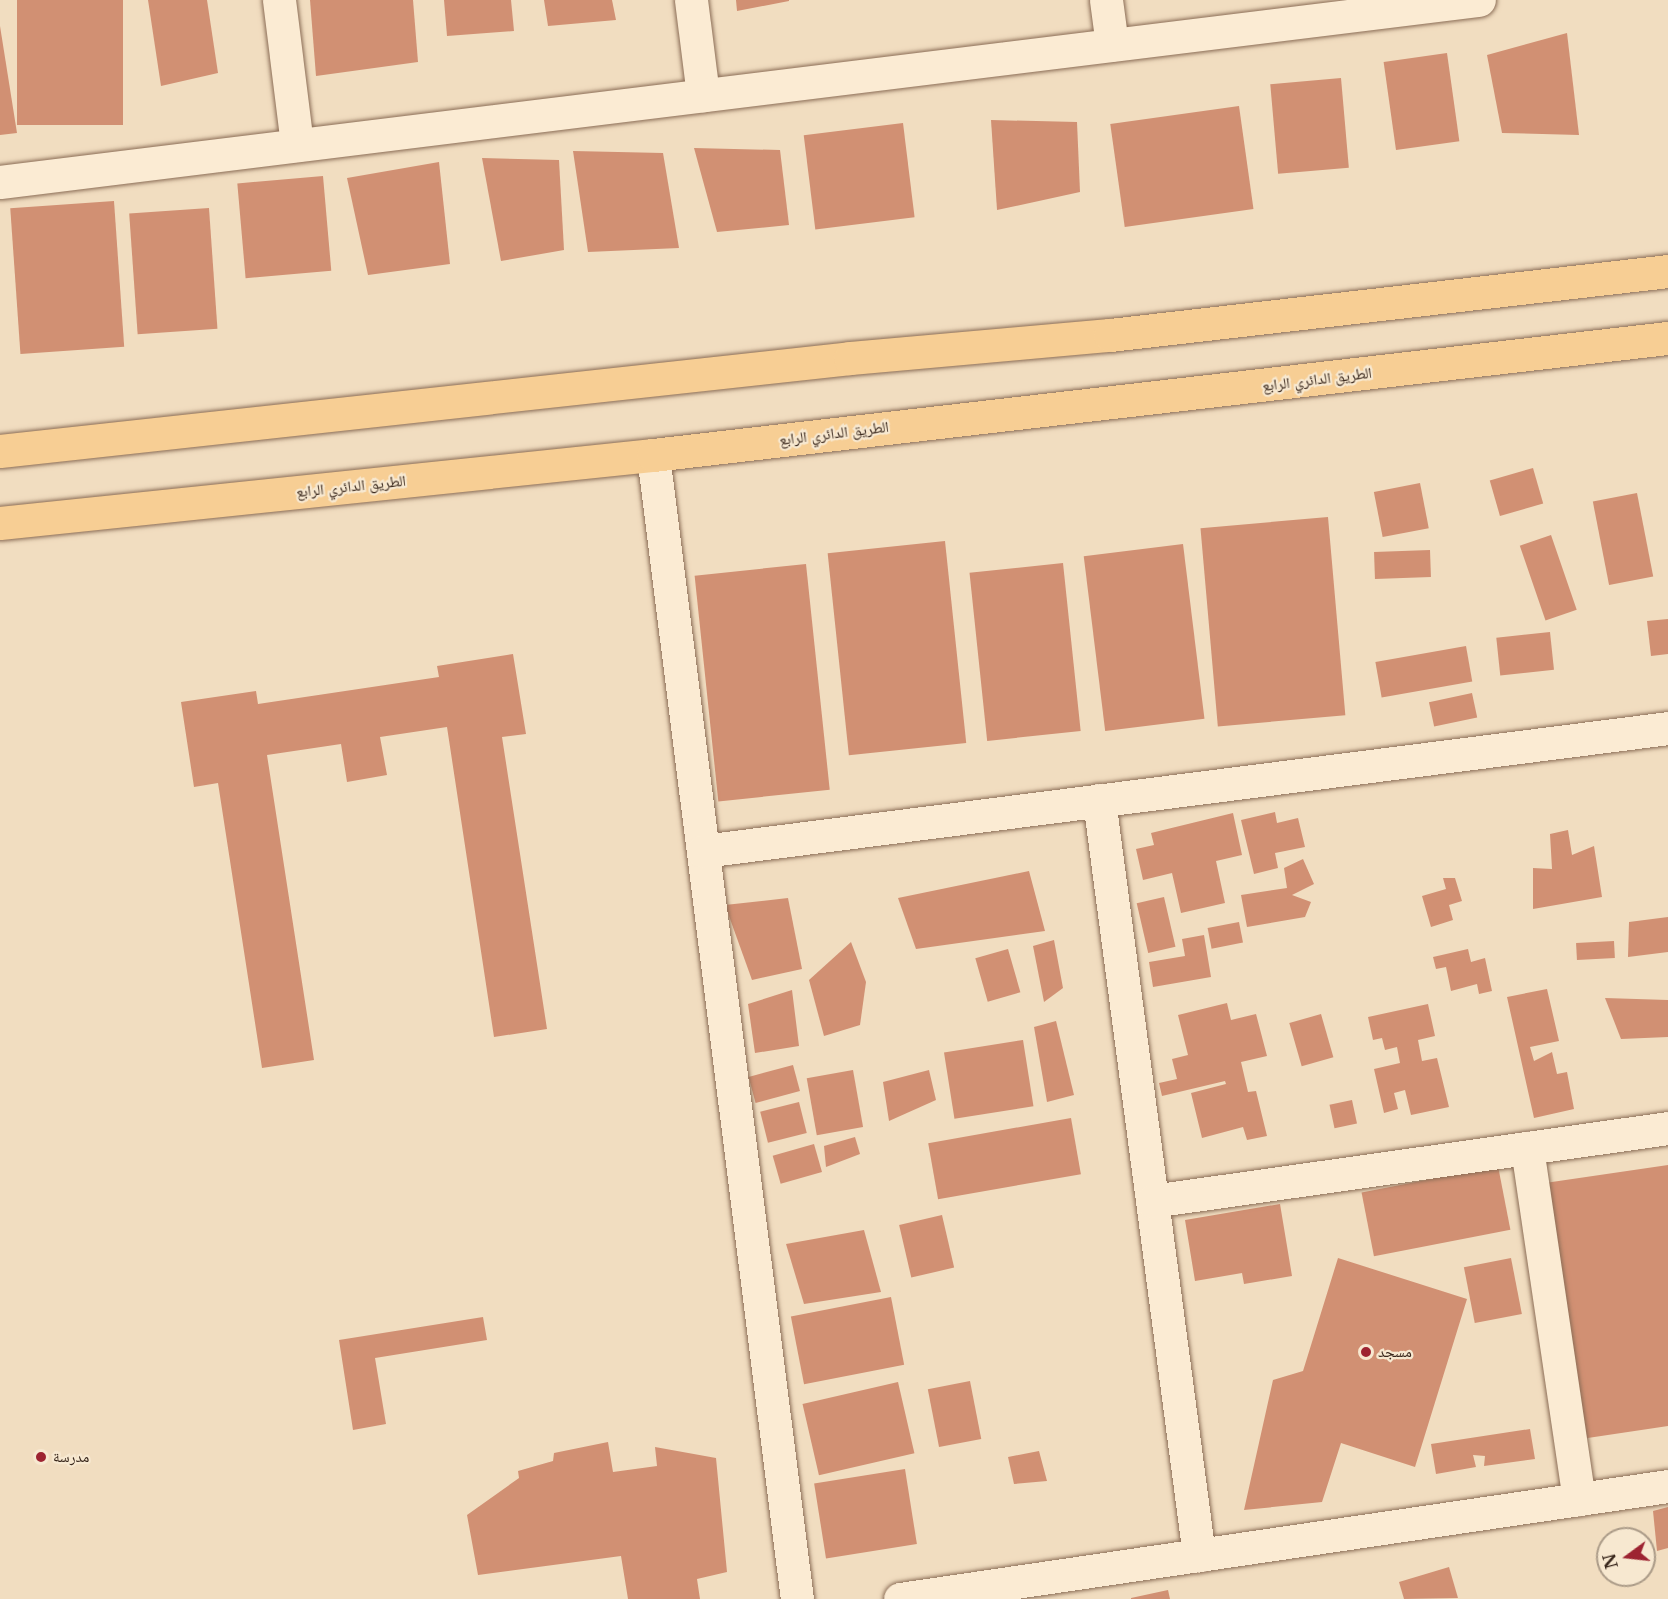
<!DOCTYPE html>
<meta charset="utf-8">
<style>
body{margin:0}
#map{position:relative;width:1668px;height:1599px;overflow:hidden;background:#f1ddc0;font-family:"Libre Baskerville","Noto Naskh Arabic",serif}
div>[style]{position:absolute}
.building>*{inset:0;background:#d19073;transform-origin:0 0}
.roads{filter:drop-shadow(0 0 2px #8b6d56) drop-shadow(0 0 2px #8b6d56)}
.minor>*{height:33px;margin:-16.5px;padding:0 16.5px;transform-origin:16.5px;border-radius:16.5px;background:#fbebd3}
.primary>*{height:33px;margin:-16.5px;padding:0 16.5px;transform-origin:16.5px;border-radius:16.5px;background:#f7ce94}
.dots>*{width:16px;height:16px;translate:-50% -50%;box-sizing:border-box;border:3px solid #f7e8d0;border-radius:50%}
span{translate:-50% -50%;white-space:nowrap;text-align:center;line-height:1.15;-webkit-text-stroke:4.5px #f7e8d0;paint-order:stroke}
.street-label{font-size:15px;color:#39271c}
.poi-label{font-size:15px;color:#39271c}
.left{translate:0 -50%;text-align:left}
.north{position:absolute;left:1596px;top:1527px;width:60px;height:60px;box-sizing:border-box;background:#f7e8d0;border:2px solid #ab9b88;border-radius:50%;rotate:255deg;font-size:16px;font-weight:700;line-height:24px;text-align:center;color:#39271c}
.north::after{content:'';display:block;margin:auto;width:21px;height:27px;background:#9d2331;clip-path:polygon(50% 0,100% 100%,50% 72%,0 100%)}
</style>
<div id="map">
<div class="building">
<i style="left:17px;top:0;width:106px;height:125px"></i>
<i style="clip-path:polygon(148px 0,207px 0,218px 73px,161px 86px)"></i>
<i style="clip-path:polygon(310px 0,413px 0,418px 62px,316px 76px)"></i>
<i style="clip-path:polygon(444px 0,511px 0,514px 31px,447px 36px)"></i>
<i style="clip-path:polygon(544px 0,612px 0,616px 20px,548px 26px)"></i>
<i style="clip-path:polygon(736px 0,789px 0,789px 1px,737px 11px)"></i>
<i style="clip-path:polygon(0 26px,17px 133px,0 135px)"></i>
<i style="clip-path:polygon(1567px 33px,1579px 135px,1502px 133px,1487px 55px)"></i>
<i style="left:1447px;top:53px;width:89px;height:64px;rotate:82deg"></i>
<i style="left:1341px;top:78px;width:90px;height:71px;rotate:85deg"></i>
<i style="left:1239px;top:106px;width:104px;height:130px;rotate:82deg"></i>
<i style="clip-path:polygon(991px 120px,1077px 122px,1080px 192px,997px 210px)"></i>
<i style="left:903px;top:123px;width:95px;height:100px;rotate:83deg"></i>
<i style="clip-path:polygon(694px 148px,780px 150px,789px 225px,717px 232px)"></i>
<i style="clip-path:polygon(573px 151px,663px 153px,679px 248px,588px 252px)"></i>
<i style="clip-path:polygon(482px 158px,559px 160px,564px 250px,501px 261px)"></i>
<i style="clip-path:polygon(439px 162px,450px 264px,368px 275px,347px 178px)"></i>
<i style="left:323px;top:176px;width:95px;height:86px;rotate:85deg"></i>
<i style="left:114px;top:201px;width:146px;height:104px;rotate:86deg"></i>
<i style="left:209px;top:208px;width:121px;height:80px;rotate:86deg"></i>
<i style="left:1533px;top:468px;width:37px;height:45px;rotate:74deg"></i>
<i style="left:1420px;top:483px;width:46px;height:47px;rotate:79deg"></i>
<i style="left:1637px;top:493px;width:85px;height:45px;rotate:79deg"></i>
<i style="left:1328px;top:517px;width:199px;height:128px;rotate:85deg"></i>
<i style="left:1551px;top:535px;width:79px;height:33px;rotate:71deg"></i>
<i style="left:945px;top:541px;width:203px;height:118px;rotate:84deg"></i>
<i style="left:1183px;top:544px;width:176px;height:100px;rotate:83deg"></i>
<i style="left:1430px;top:550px;width:27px;height:56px;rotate:88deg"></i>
<i style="left:1063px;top:563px;width:169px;height:94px;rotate:84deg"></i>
<i style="left:806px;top:564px;width:227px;height:112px;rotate:84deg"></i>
<i style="clip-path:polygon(1668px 619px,1668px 654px,1651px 656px,1647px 621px)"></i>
<i style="left:1550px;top:632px;width:38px;height:54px;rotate:84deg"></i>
<i style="left:1466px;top:646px;width:36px;height:92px;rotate:80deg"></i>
<i style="clip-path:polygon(513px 654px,526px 734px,502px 737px,547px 1029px,494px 1037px,447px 727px,380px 737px,387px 775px,347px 782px,341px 744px,267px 755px,314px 1060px,262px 1068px,218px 783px,194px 787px,181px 702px,256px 691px,258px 704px,439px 677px,437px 666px)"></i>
<i style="left:1472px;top:693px;width:25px;height:44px;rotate:78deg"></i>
<i style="clip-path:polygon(1275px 812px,1277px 823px,1298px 818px,1305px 847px,1275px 853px,1278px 868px,1254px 874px,1241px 820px)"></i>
<i style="clip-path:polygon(1233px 813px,1242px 855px,1216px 861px,1225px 903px,1181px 913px,1172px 873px,1143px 880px,1136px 849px,1154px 845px,1151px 833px)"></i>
<i style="clip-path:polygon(1568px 830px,1572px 855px,1594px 846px,1602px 897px,1533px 909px,1533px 868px,1552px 869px,1550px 834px)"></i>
<i style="clip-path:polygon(1303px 859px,1314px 884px,1292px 895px,1311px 902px,1305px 917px,1247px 927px,1241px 895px,1287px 888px,1284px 868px)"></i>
<i style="clip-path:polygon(1029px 871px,1045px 931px,916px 949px,898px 898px)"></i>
<i style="clip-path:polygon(1443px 878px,1455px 878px,1462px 901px,1449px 905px,1453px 920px,1431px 927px,1422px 896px,1446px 889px)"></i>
<i style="left:1164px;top:897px;width:51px;height:28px;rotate:77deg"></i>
<i style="clip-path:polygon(788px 898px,802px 969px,752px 980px,725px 905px)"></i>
<i style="clip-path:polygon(1668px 917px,1668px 952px,1628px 957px,1629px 922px)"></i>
<i style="left:1239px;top:922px;width:21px;height:32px;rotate:79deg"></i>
<i style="clip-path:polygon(1204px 935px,1211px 977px,1153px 987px,1149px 962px,1185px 956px,1182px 939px)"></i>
<i style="clip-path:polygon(1054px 940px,1063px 988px,1044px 1002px,1033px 946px)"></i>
<i style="left:1614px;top:941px;width:17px;height:38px;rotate:87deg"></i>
<i style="clip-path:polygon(851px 942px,866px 982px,860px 1025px,824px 1036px,809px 980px)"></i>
<i style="left:1008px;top:949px;width:45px;height:34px;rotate:74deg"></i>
<i style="clip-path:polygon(1468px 949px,1471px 962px,1485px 958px,1492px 991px,1479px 994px,1477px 984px,1451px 991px,1446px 967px,1436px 969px,1433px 957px)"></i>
<i style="clip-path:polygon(1547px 989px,1559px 1041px,1530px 1047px,1534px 1061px,1552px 1052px,1557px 1074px,1567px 1072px,1574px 1109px,1534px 1118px,1507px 997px)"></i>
<i style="clip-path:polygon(792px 990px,799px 1046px,755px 1053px,748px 1004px)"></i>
<i style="clip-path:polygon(1605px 998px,1668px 1000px,1668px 1037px,1621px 1039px)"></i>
<i style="clip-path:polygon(1227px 1003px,1231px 1020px,1256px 1014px,1267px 1056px,1241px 1062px,1248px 1092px,1256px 1091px,1267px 1136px,1247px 1140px,1243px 1127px,1202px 1138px,1191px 1093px,1226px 1084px,1225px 1081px,1162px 1096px,1159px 1083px,1177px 1079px,1172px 1059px,1188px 1055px,1178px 1015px)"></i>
<i style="clip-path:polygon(1428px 1004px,1435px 1036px,1418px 1040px,1422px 1061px,1437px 1058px,1449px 1107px,1411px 1115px,1405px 1090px,1394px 1093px,1398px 1109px,1384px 1113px,1374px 1069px,1400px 1063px,1397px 1047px,1385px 1050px,1382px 1038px,1373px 1040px,1368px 1017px)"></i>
<i style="left:1321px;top:1014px;width:45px;height:33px;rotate:74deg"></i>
<i style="clip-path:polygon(1056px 1021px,1074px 1095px,1047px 1102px,1034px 1027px)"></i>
<i style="left:1023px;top:1040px;width:67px;height:80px;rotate:81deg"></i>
<i style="left:793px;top:1065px;width:27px;height:46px;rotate:75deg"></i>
<i style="left:853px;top:1070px;width:58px;height:47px;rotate:80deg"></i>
<i style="clip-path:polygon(929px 1070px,936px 1100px,889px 1121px,883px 1082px)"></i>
<i style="left:1352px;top:1100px;width:24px;height:23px;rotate:78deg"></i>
<i style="left:799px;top:1102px;width:32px;height:40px;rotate:76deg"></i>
<i style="left:1071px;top:1118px;width:57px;height:145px;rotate:80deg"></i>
<i style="clip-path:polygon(855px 1137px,860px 1154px,826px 1167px,824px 1146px)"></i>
<i style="left:814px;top:1144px;width:29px;height:43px;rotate:74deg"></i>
<i style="clip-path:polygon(1668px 1165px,1668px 1426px,1581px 1439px,1545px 1183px)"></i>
<i style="left:1498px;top:1166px;width:65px;height:139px;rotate:79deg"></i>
<i style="clip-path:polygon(1280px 1204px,1292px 1276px,1244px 1284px,1242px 1273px,1195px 1281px,1185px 1220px)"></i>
<i style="left:942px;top:1215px;width:54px;height:44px;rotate:77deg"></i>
<i style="clip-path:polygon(864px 1230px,881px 1292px,804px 1304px,786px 1244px)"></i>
<i style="clip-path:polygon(1338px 1258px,1467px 1299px,1415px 1467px,1341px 1443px,1322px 1502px,1244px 1510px,1273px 1380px,1303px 1371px)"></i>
<i style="left:1511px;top:1258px;width:57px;height:48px;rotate:79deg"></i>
<i style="left:891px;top:1297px;width:69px;height:102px;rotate:79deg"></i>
<i style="clip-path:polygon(483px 1317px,487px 1340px,375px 1358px,386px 1424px,353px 1430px,339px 1340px)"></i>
<i style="left:970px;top:1381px;width:59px;height:43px;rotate:79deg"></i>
<i style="left:898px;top:1382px;width:73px;height:98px;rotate:77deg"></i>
<i style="clip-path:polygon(1530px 1429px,1535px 1459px,1484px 1466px,1485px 1456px,1473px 1455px,1476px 1467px,1436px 1474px,1431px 1444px)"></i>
<i style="clip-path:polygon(608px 1442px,613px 1472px,657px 1466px,655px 1447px,716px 1458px,727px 1572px,697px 1579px,700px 1599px,628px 1599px,621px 1556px,478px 1575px,467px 1515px,519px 1478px,518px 1471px,553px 1461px,554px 1453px)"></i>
<i style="clip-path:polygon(1039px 1451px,1047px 1481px,1014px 1484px,1008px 1457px)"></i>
<i style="left:905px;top:1469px;width:76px;height:92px;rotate:81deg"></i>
<i style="clip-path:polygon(1668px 1507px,1668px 1548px,1657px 1551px,1653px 1511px)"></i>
<i style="clip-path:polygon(1449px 1567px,1458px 1598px,1404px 1599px,1399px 1582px)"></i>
<i style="clip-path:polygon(1168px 1590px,1170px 1599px,1131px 1599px,1131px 1598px)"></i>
</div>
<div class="roads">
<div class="minor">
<i style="left:279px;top:0;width:146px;rotate:82.9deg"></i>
<i style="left:691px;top:0;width:96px;rotate:82.8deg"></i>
<i style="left:1106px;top:0;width:45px;rotate:82.4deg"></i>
<i style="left:0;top:182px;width:1490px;rotate:-7.02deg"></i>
<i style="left:653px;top:455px;width:1153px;rotate:82.83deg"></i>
<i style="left:1099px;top:800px;width:762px;rotate:82.46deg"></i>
<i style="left:703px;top:851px;width:973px;rotate:-7.26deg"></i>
<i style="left:1527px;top:1148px;width:355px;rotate:81.6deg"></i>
<i style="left:1152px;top:1201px;width:521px;rotate:-8.05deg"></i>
<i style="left:900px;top:1599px;width:776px;rotate:-8.37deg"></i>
</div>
<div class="primary">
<i style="left:0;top:451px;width:855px;rotate:-6.24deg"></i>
<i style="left:850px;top:358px;width:261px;rotate:-5.1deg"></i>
<i style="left:1110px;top:335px;width:562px;rotate:-6.54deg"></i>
<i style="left:0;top:523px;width:657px;rotate:-5.95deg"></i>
<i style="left:653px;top:455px;width:1022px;rotate:-6.58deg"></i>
</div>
</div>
<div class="dots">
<i style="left:1366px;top:1352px;background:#9d2331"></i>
<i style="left:41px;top:1457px;background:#9d2331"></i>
</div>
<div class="street-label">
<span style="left:1317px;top:379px;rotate:-7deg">الطريق الدائري الرابع</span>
<span style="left:834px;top:433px;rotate:-7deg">الطريق الدائري الرابع</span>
<span style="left:351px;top:486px;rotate:-6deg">الطريق الدائري الرابع</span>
</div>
<div class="poi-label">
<span class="left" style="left:1378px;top:1352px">مسجد</span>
<span class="left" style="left:53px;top:1457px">مدرسة</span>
</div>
<div class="north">N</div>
</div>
